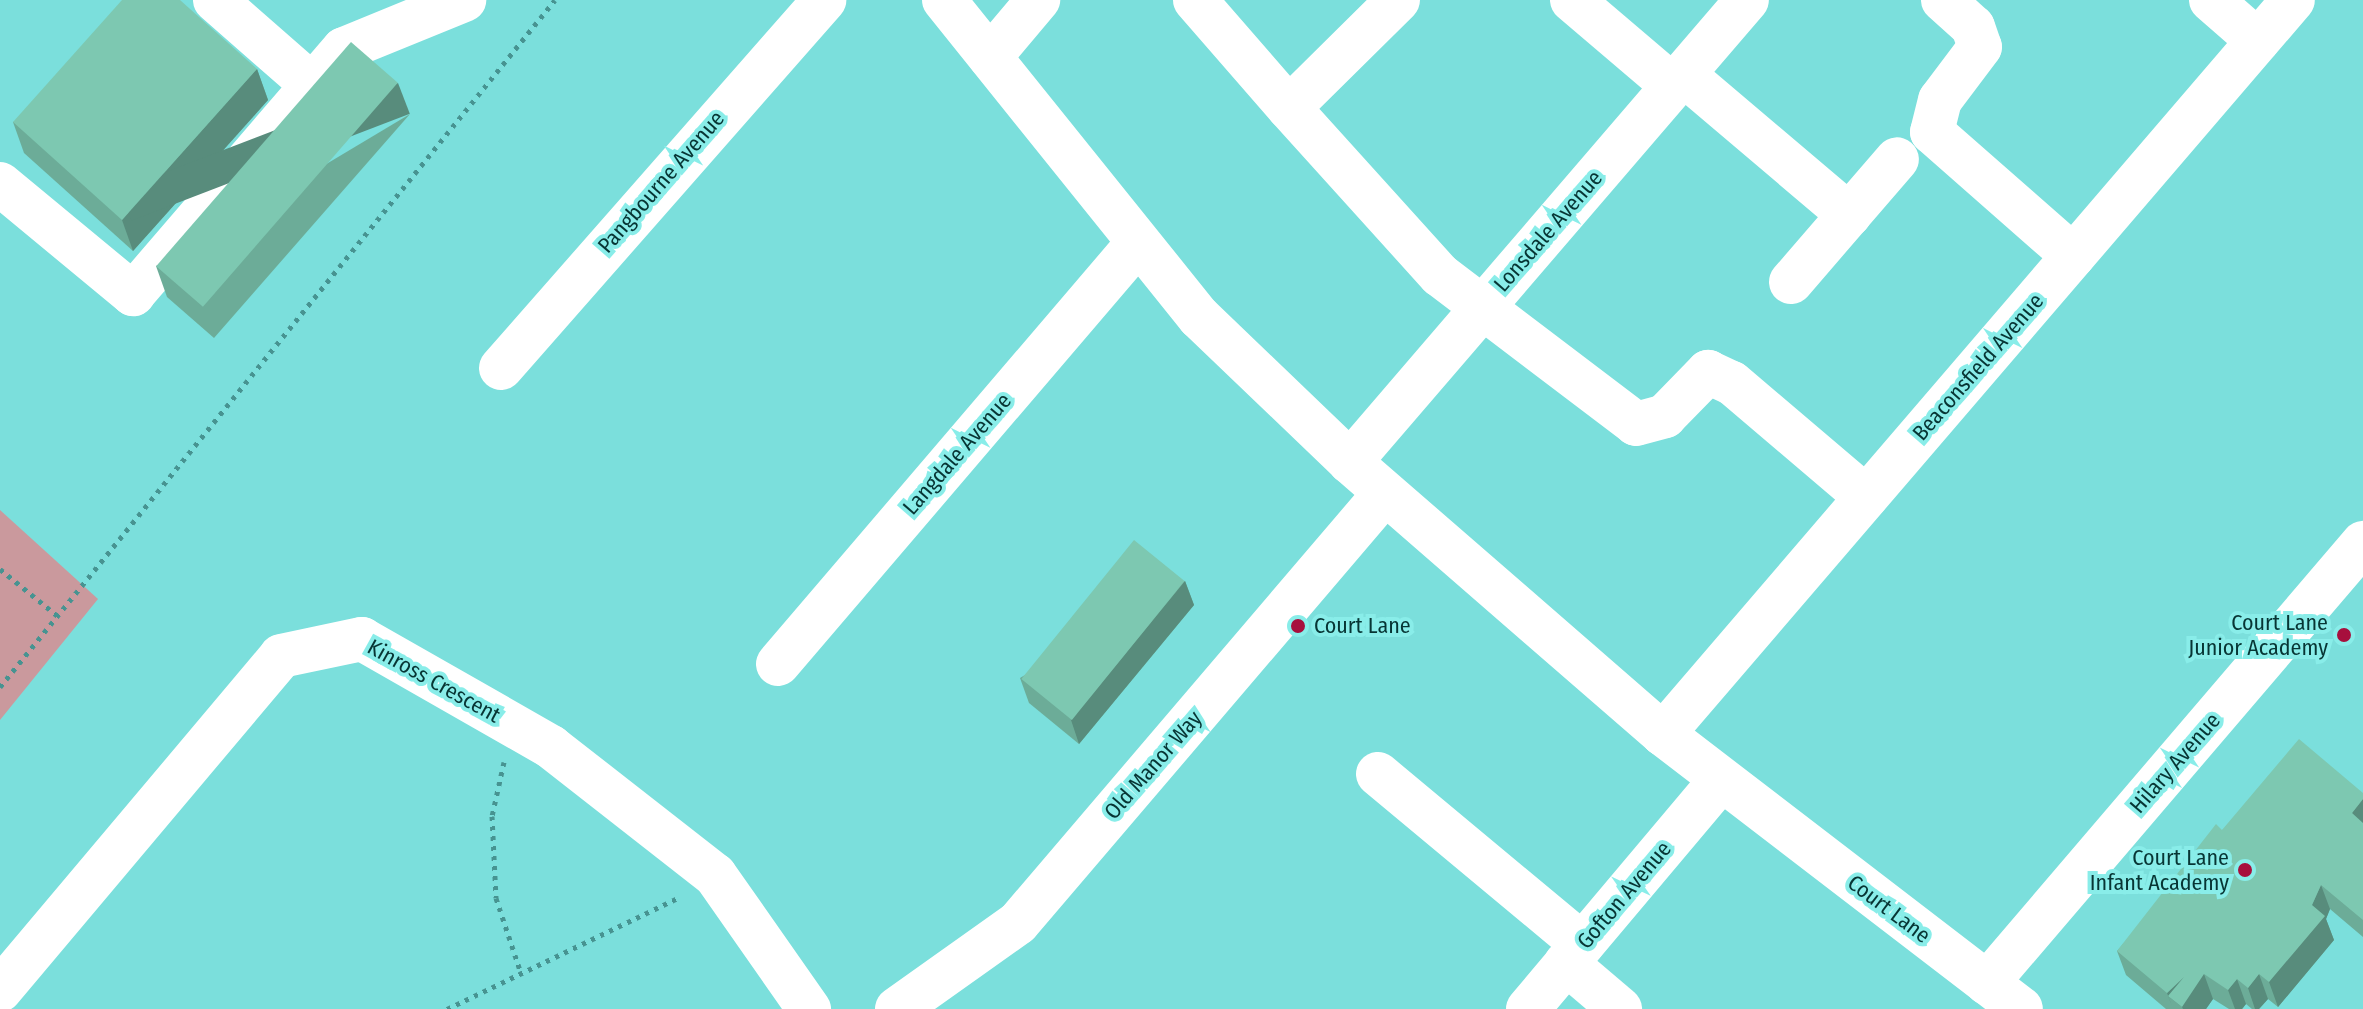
<!DOCTYPE html>
<style>
body{margin:0}
#map{position:relative;width:2363px;height:1009px;overflow:hidden;background:#7bdfdc;font-family:"Fira Sans Condensed",sans-serif}
div>[style]{position:absolute}
.green>*{inset:0;background:#ca999d}
.path>*{height:5px;margin-top:-2.5px;transform-origin:0;background:repeating-linear-gradient(90deg,#479391 0 4px,transparent 0 10px)}
.minor>*{height:44px;margin:-22px;padding:0 22px;transform-origin:22px;border-radius:22px;background:#fff}
.wall>*{inset:0;background:#6cac98}
.shaded-wall>*{inset:0;background:#588c7c;transform-origin:0 0}
.building>*{inset:0;background:#7dc8b1;transform-origin:0 0}
.dots>*{width:22px;height:22px;translate:-50% -50%;box-sizing:border-box;border:4px solid #89ede9;border-radius:50%}
span{translate:-50% -50%;white-space:nowrap;text-align:center;line-height:1.15;-webkit-text-stroke:8px #89ede9;paint-order:stroke}
.street-label{font-size:22px;color:#073534}
.poi-label{font-size:22px;color:#073534}
.right{translate:-100% -50%;text-align:right}
.left{translate:0 -50%;text-align:left}
</style>
<div id="map">
<div class="green">
<i style="clip-path:polygon(0 510px,98px 599px,0 720px)"></i>
</div>
<div class="path">
<i style="left:0;top:569px;width:77px;rotate:39.2deg"></i>
<i style="left:0;top:687px;width:883px;rotate:-51.07deg"></i>
<i style="left:504px;top:762px;width:55px;rotate:102.5deg"></i>
<i style="left:492px;top:816px;width:82px;rotate:87.2deg"></i>
<i style="left:496px;top:898px;width:79px;rotate:71.6deg"></i>
<i style="left:447px;top:1009px;width:259px;rotate:-25.7deg"></i>
</div>
<div class="minor">
<i style="left:215px;top:0;width:129px;rotate:41.2deg"></i>
<i style="left:944px;top:0;width:407px;rotate:51.2deg"></i>
<i style="left:1199px;top:317px;width:209px;rotate:43.8deg"></i>
<i style="left:1350px;top:462px;width:415px;rotate:41deg"></i>
<i style="left:1663px;top:734px;width:451px;rotate:37.5deg"></i>
<i style="left:1195px;top:0;width:143px;rotate:49deg"></i>
<i style="left:1398px;top:0;width:153px;rotate:135.3deg"></i>
<i style="left:1289px;top:108px;width:225px;rotate:47.9deg"></i>
<i style="left:1440px;top:275px;width:246px;rotate:37.2deg"></i>
<i style="left:1636px;top:424px;width:30px;rotate:-15deg"></i>
<i style="left:1665px;top:416px;width:62px;rotate:-45.7deg"></i>
<i style="left:1708px;top:372px;width:26px;rotate:25deg"></i>
<i style="left:1732px;top:383px;width:176px;rotate:40.4deg"></i>
<i style="left:1572px;top:0;width:133px;rotate:40.4deg"></i>
<i style="left:1943px;top:0;width:40px;rotate:42deg"></i>
<i style="left:1973px;top:27px;width:21px;rotate:71deg"></i>
<i style="left:1980px;top:47px;width:66px;rotate:127deg"></i>
<i style="left:1940px;top:100px;width:33px;rotate:104deg"></i>
<i style="left:1932px;top:132px;width:188px;rotate:41.3deg"></i>
<i style="left:2211px;top:0;width:62px;rotate:41.1deg"></i>
<i style="left:990px;top:57px;width:75px;rotate:-49.9deg"></i>
<i style="left:1683px;top:74px;width:218px;rotate:40.3deg"></i>
<i style="left:0;top:184px;width:173px;rotate:39.6deg"></i>
<i style="left:133px;top:294px;width:323px;rotate:-49.3deg"></i>
<i style="left:344px;top:49px;width:130px;rotate:-22.2deg"></i>
<i style="left:1791px;top:282px;width:162px;rotate:-49.2deg"></i>
<i style="left:501px;top:368px;width:490px;rotate:-48.7deg"></i>
<i style="left:1350px;top:462px;width:609px;rotate:-49.33deg"></i>
<i style="left:778px;top:664px;width:553px;rotate:-49.48deg"></i>
<i style="left:1663px;top:734px;width:967px;rotate:-49.36deg"></i>
<i style="left:1378px;top:774px;width:266px;rotate:39.8deg"></i>
<i style="left:1566px;top:963px;width:71px;rotate:40.4deg"></i>
<i style="left:1987px;top:983px;width:579px;rotate:-49.48deg"></i>
<i style="left:0;top:990px;width:436px;rotate:-49.9deg"></i>
<i style="left:281px;top:656px;width:83px;rotate:-11.9deg"></i>
<i style="left:362px;top:639px;width:218px;rotate:29.7deg"></i>
<i style="left:551px;top:747px;width:208px;rotate:38deg"></i>
<i style="left:715px;top:875px;width:164px;rotate:55deg"></i>
<i style="left:897px;top:1009px;width:148px;rotate:-35.4deg"></i>
<i style="left:1018px;top:923px;width:565px;rotate:-49.52deg"></i>
<i style="left:1528px;top:1009px;width:299px;rotate:-49.9deg"></i>
</div>
<div class="wall">
<i style="clip-path:polygon(257px 69px,268px 100px,133px 251px,24px 153px,13px 122px)"></i>
<i style="clip-path:polygon(410px 114px,214px 338px,167px 297px,156px 266px)"></i>
<i style="clip-path:polygon(1185px 581px,1194px 605px,1079px 744px,1029px 703px,1020px 678px)"></i>
<i style="clip-path:polygon(2363px 793px,2363px 937px,2330px 909px,2326px 919px,2334px 940px,2278px 1007px,2268px 999px,2259px 1009px,2252px 1009px,2246px 1004px,2242px 1009px,2229px 1009px,2213px 999px,2206px 1009px,2166px 1009px,2126px 975px,2117px 951px,2222px 830px)"></i>
</div>
<div class="shaded-wall">
<i style="clip-path:polygon(257px 69px,268px 100px,133px 251px,122px 220px)"></i>
<i style="left:398px;top:83px;width:33px;height:298px;rotate:69deg"></i>
<i style="clip-path:polygon(1185px 581px,1194px 605px,1079px 744px,1071px 720px)"></i>
<i style="clip-path:polygon(2363px 799px,2363px 835px,2352px 813px)"></i>
<i style="clip-path:polygon(2321px 885px,2330px 909px,2326px 919px,2334px 940px,2278px 1007px,2269px 982px,2312px 905px)"></i>
<i style="clip-path:polygon(2204px 974px,2213px 999px,2206px 1009px,2183px 1009px,2182px 1007px,2168px 996px,2173px 1009px,2167px 993px,2184px 977px)"></i>
<i style="clip-path:polygon(2259px 974px,2268px 999px,2259px 1009px,2255px 1009px,2248px 988px)"></i>
<i style="clip-path:polygon(2237px 979px,2246px 1004px,2242px 1009px,2235px 1009px,2228px 990px)"></i>
</div>
<div class="building">
<i style="clip-path:polygon(122px 0,180px 0,257px 69px,122px 220px,13px 122px)"></i>
<i style="left:351px;top:42px;width:62px;height:297px;rotate:41deg"></i>
<i style="left:1134px;top:540px;width:65px;height:179px;rotate:39deg"></i>
<i style="clip-path:polygon(2299px 739px,2363px 793px,2363px 799px,2352px 813px,2363px 823px,2363px 920px,2321px 885px,2312px 905px,2325px 916px,2269px 982px,2259px 974px,2248px 988px,2237px 979px,2228px 990px,2204px 974px,2182px 1007px,2168px 996px,2184px 977px,2167px 993px,2117px 951px,2216px 824px,2222px 830px)"></i>
</div>
<div class="dots">
<i style="left:1298px;top:626px;background:#a70f3d"></i>
<i style="left:2344px;top:635px;background:#a70f3d"></i>
<i style="left:2245px;top:870px;background:#a70f3d"></i>
</div>
<div class="street-label">
<span style="left:661px;top:182px;rotate:-49deg">Pangbourne Avenue</span>
<span style="left:1548px;top:231px;rotate:-49deg">Lonsdale Avenue</span>
<span style="left:1978px;top:367px;rotate:-49deg">Beaconsfield Avenue</span>
<span style="left:957px;top:454px;rotate:-49deg">Langdale Avenue</span>
<span style="left:434px;top:681px;rotate:29deg">Kinross Crescent</span>
<span style="left:2175px;top:763px;rotate:-49deg">Hilary Avenue</span>
<span style="left:1153px;top:765px;rotate:-49deg">Old Manor Way</span>
<span style="left:1624px;top:895px;rotate:-50deg">Gofton Avenue</span>
<span style="left:1889px;top:909px;rotate:37deg">Court Lane</span>
</div>
<div class="poi-label">
<span class="right" style="left:2328px;top:635px">Court Lane<br>Junior Academy</span>
<span class="left" style="left:1314px;top:626px">Court Lane</span>
<span class="right" style="left:2229px;top:870px">Court Lane<br>Infant Academy</span>
</div>
</div>
